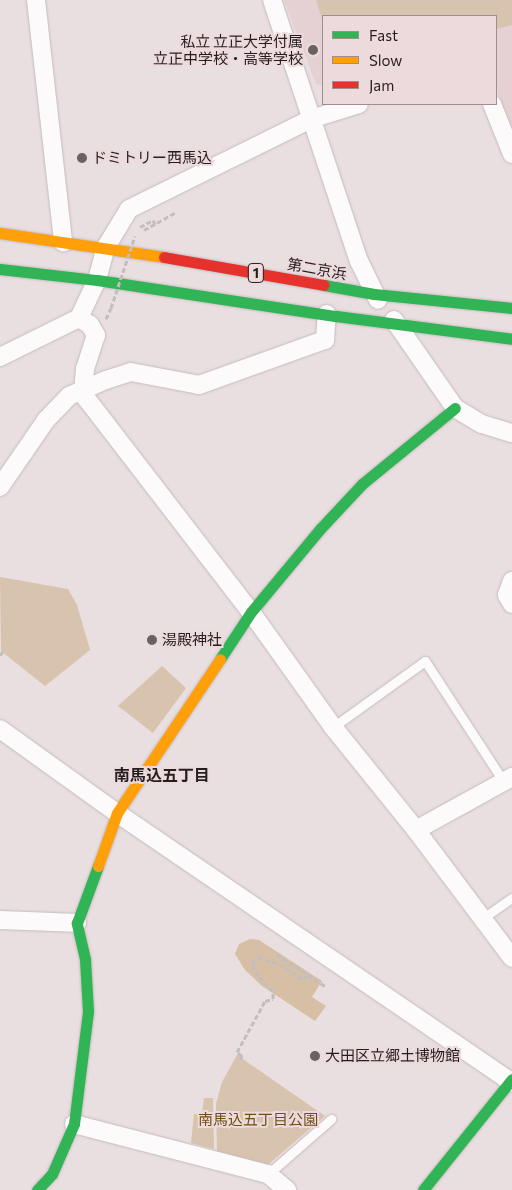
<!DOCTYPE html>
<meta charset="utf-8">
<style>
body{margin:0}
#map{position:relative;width:512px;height:1190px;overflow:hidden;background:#e9dee0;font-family:Commissioner,"Noto Sans JP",sans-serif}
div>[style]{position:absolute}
.built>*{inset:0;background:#e5d1d3}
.green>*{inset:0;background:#d8c3ae}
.forest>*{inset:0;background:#d7bfa5}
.path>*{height:3px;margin-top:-1.5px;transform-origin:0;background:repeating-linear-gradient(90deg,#c2bebf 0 5px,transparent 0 7.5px)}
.roads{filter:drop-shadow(0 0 1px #c4bcbd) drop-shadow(0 0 1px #c4bcbd)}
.lane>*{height:9px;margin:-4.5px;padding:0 4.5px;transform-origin:4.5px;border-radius:4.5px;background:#fcfafa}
.street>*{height:18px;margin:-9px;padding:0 9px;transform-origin:9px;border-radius:9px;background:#fcfafa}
.fast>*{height:11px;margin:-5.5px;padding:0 5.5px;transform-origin:5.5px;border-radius:5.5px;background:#30b455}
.slow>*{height:11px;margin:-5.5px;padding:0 5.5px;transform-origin:5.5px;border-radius:5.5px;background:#ff9f0a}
.jam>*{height:11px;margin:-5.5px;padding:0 5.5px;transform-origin:5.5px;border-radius:5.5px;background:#e5322d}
.path-bridge>*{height:3px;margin-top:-1.5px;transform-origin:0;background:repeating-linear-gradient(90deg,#c2bebf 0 5px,transparent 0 7.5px)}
.dots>*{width:14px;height:14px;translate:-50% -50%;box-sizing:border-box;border:2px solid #eddadc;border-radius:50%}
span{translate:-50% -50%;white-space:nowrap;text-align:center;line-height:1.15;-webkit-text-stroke:4px #eddadc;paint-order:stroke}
.shield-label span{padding:1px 4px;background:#eddadc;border:1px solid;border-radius:4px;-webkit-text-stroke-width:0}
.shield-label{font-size:14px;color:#251e1f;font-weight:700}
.poi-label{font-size:15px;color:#251e1f}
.right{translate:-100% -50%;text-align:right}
.left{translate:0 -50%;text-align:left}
.street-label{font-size:15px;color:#251e1f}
.park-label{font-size:15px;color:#704d14}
.neighbourhood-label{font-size:16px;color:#251e1f;font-weight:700}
.legend{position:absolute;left:322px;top:15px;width:175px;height:90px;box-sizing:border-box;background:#eddadc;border:1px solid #9d8f90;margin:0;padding:6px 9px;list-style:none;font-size:15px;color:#251e1f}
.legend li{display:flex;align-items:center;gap:10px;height:25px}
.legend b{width:25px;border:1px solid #9d8f90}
</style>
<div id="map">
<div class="built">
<i style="clip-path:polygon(284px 0,512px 0,512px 131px,496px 88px,496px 16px,323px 16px,323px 86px,316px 84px)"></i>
</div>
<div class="green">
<i style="clip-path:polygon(316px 0,512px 0,512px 25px,496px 29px,496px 16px,323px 16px,323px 22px)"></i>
<i style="clip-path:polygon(0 577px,68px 589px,77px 605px,90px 650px,45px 686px,1px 651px)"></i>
<i style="clip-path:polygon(162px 666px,186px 688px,153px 733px,118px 706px)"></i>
<i style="clip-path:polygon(237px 1055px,325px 1116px,264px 1168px,217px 1152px,216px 1104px,222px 1082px)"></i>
<i style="clip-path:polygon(204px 1098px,213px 1098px,214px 1149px,191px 1143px,194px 1114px,202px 1114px)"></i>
</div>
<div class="forest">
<i style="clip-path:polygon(250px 939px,259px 940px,322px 981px,312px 997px,326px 1006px,315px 1021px,262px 986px,245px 970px,235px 954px,239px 944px)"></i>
</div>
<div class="path">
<i style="left:140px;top:227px;width:15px;rotate:-28deg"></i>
<i style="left:153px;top:220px;width:4px;rotate:63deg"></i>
<i style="left:144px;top:230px;width:37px;rotate:-29deg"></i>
<i style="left:106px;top:319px;width:12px;rotate:-66deg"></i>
<i style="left:0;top:655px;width:8px;rotate:-50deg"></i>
<i style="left:277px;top:954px;width:58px;rotate:33.7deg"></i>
<i style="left:240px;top:1059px;width:4px;rotate:-56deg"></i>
<i style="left:242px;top:1056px;width:6px;rotate:-141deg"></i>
<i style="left:237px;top:1052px;width:58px;rotate:-61.2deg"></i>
<i style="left:265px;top:1001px;width:8px;rotate:-14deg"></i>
<i style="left:273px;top:999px;width:8px;rotate:-90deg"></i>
<i style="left:273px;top:991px;width:21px;rotate:-135deg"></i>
<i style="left:258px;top:976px;width:13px;rotate:-117deg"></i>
<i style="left:252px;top:964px;width:9px;rotate:-49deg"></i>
<i style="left:258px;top:957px;width:22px;rotate:18deg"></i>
<i style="left:279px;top:964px;width:28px;rotate:32deg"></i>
<i style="left:303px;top:979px;width:7px;rotate:-34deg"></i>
</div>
<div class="roads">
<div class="lane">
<i style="left:333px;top:727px;width:113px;rotate:-35.7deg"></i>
<i style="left:425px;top:661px;width:145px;rotate:56.9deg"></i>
<i style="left:483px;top:918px;width:35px;rotate:-35deg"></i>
<i style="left:268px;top:1174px;width:84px;rotate:-41.1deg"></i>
</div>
<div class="street">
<i style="left:36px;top:0;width:244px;rotate:83.6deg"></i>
<i style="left:272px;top:0;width:275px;rotate:71.6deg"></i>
<i style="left:359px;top:261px;width:43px;rotate:64deg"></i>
<i style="left:492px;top:104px;width:54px;rotate:68.2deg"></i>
<i style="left:79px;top:318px;width:13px;rotate:32deg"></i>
<i style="left:90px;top:325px;width:12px;rotate:59deg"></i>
<i style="left:96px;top:335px;width:36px;rotate:108deg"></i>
<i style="left:85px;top:369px;width:22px;rotate:95deg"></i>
<i style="left:83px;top:391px;width:8px;rotate:67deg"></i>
<i style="left:86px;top:398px;width:270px;rotate:52.4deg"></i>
<i style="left:251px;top:612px;width:141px;rotate:54.5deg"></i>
<i style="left:333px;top:727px;width:132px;rotate:51.1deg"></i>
<i style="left:416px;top:830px;width:160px;rotate:53.1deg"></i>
<i style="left:394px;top:320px;width:107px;rotate:55.3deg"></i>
<i style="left:455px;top:408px;width:31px;rotate:31deg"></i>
<i style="left:482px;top:424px;width:31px;rotate:17deg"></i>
<i style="left:0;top:357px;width:88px;rotate:-26.3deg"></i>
<i style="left:79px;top:318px;width:42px;rotate:-64.7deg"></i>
<i style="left:97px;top:280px;width:34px;rotate:-75deg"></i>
<i style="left:106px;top:247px;width:44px;rotate:-58.8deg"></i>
<i style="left:129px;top:209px;width:203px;rotate:-26.3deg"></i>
<i style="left:311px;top:119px;width:50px;rotate:-17.4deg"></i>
<i style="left:0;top:487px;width:81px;rotate:-55.5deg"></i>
<i style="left:46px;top:420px;width:33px;rotate:-46deg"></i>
<i style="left:69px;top:396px;width:40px;rotate:-23.4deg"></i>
<i style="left:106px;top:380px;width:26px;rotate:-18deg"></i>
<i style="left:131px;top:372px;width:69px;rotate:10.8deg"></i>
<i style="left:199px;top:385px;width:134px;rotate:-19.7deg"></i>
<i style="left:325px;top:340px;width:26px;rotate:-86deg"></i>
<i style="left:512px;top:581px;width:15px;rotate:110deg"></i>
<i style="left:507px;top:595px;width:10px;rotate:61deg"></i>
<i style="left:0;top:729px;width:144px;rotate:35.7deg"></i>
<i style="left:117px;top:813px;width:478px;rotate:34.3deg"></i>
<i style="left:416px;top:830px;width:110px;rotate:-28.9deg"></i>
<i style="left:0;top:920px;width:77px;rotate:2.2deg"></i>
<i style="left:74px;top:1124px;width:200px;rotate:14.5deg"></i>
<i style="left:268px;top:1174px;width:25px;rotate:40deg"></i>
</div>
<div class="fast">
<i style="left:0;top:269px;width:98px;rotate:6.5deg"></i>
<i style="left:97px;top:280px;width:242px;rotate:8.6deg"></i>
<i style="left:336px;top:316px;width:177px;rotate:7.4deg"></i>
<i style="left:324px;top:285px;width:51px;rotate:10.2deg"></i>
<i style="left:374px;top:294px;width:139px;rotate:5.8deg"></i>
<i style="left:220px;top:659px;width:56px;rotate:-56.6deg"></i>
<i style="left:251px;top:612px;width:108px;rotate:-50.3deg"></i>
<i style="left:320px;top:529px;width:62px;rotate:-47deg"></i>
<i style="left:362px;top:484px;width:120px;rotate:-39.3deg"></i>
<i style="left:37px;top:1190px;width:22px;rotate:-47deg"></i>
<i style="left:52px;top:1174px;width:55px;rotate:-66.3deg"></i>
<i style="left:74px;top:1124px;width:114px;rotate:-82.9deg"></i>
<i style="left:88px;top:1011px;width:52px;rotate:-93.3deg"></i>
<i style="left:85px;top:959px;width:37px;rotate:-103deg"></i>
<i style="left:77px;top:923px;width:61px;rotate:-69.8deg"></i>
<i style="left:423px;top:1190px;width:142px;rotate:-51.3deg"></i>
</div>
<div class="slow">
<i style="left:0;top:233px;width:166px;rotate:8.3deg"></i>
<i style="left:98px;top:866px;width:56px;rotate:-70.3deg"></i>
<i style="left:117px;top:813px;width:185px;rotate:-56.2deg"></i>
</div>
<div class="jam">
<i style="left:164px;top:257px;width:162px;rotate:9.9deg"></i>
</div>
</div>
<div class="path-bridge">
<i style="left:111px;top:308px;width:76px;rotate:-71.6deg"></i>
</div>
<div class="dots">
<i style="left:313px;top:50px;background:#6a6163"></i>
<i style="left:82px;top:158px;background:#6a6163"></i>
<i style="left:152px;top:640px;background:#6a6163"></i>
<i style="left:315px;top:1056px;background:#6a6163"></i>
</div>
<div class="shield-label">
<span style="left:256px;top:273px">1</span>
</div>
<div class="poi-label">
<span class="right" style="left:303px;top:50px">私立 立正大学付属<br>立正中学校・高等学校</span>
<span class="left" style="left:92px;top:158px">ドミトリー西馬込</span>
<span class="left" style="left:162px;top:640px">湯殿神社</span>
<span class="left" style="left:325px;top:1056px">大田区立郷土博物館</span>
</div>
<div class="street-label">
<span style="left:317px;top:269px;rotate:10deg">第二京浜</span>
</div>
<div class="park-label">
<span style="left:258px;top:1120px">南馬込五丁目公園</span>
</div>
<div class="neighbourhood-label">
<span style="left:162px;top:775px">南馬込五丁目</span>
</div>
<ul class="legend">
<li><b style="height:6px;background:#30b455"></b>Fast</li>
<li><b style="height:6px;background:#ff9f0a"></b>Slow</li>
<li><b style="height:6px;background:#e5322d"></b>Jam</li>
</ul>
</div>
